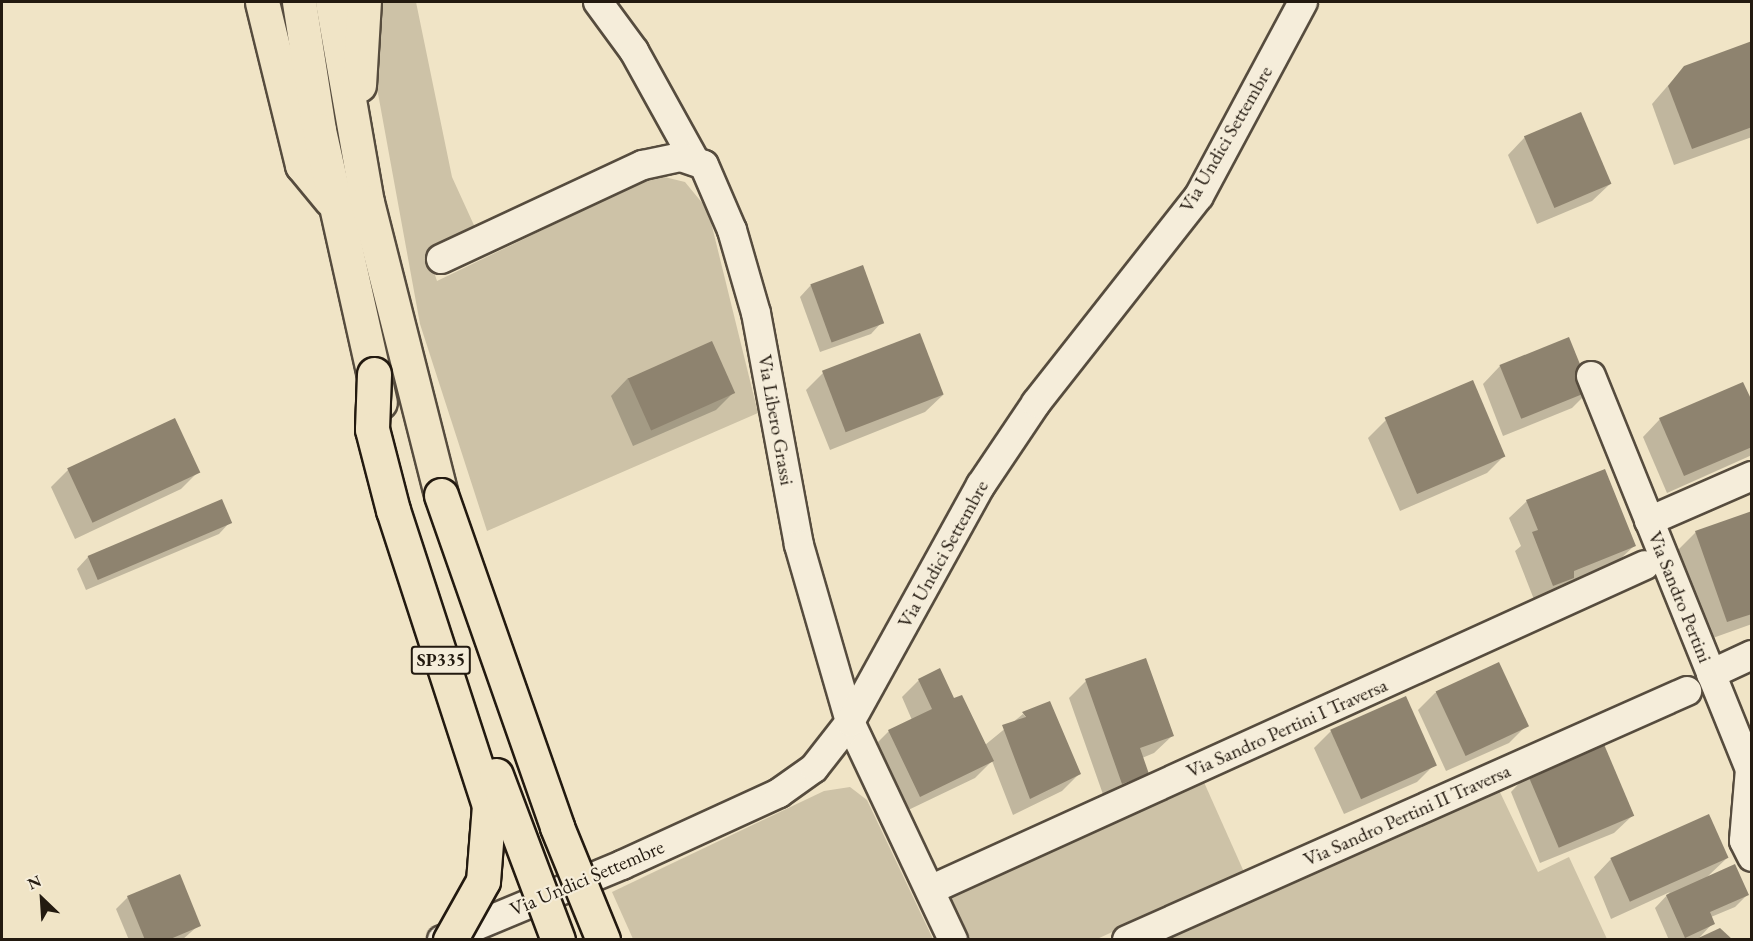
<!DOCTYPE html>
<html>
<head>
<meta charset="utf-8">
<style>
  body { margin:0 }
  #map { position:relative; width:1753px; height:941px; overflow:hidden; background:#f0e4c6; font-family:"EB Garamond",serif }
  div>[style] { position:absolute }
  .green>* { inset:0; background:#cdc2a7 }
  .shadow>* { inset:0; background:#0003 }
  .building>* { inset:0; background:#8e836f; transform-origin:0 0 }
  .roads { filter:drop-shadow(2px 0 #564c3e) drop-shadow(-2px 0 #564c3e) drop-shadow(0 2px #564c3e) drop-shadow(0 -2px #564c3e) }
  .minor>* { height:28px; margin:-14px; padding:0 14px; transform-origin:14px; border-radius:14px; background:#f5edda }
  .trunk>* { height:33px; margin:-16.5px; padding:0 16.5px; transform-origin:16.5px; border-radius:16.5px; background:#f0e4c6 }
  .bridges { filter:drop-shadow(2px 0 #231a10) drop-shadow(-2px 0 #231a10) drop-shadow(0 2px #231a10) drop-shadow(0 -2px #231a10) }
  .trunk-bridge>* { height:33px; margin:-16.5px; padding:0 16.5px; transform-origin:16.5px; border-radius:16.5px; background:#f0e4c6 }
  span { translate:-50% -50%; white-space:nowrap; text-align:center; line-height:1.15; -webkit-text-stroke:4.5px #f5edda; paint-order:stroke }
  .shield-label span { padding:2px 4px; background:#f5edda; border:2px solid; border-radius:4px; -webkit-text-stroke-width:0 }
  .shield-label { font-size:18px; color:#231a10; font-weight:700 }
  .street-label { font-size:20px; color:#231a10 }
  .frame { position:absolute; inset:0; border:3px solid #231a10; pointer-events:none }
  .north { position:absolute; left:12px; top:869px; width:60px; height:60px; -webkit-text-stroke:4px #f5edda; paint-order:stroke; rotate:335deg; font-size:16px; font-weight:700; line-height:24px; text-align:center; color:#231a10 }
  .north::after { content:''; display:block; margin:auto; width:21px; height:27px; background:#231a10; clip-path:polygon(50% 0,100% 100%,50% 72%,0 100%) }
</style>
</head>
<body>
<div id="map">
  <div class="green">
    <i style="clip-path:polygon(372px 2px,416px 2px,452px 177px,478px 234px,429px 257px,437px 281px,656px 175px,685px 182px,708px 210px,758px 413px,487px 531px,420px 324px,377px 88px)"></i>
    <i style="clip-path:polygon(1203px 780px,1244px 872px,1097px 939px,964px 939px,944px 896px)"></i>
    <i style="clip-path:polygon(850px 787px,867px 800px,933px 939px,633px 939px,612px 892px,824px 791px)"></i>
    <i style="clip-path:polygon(1498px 788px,1538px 872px,1569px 857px,1607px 939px,1161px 940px)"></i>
  </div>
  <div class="shadow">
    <i style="clip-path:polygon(1752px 42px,1752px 137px,1674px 165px,1652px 104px,1684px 67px)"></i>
    <i style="clip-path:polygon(1525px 137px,1610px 184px,1592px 201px,1537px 224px,1508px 155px)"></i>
    <i style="clip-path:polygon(811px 285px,882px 322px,871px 334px,820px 352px,800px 297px)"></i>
    <i style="clip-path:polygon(1500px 366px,1589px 391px,1572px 408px,1503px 436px,1483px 384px)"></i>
    <i style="clip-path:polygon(823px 373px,943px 395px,925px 412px,830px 450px,806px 390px)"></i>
    <i style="clip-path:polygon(628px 378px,733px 393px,716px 410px,633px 446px,611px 396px)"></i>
    <i style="clip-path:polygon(1752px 405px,1752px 455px,1667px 493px,1643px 437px,1660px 419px)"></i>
    <i style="clip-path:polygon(1386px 420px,1504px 456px,1487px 473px,1400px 511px,1368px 438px)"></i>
    <i style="clip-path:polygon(68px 470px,198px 472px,181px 489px,75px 539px,51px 487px)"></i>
    <i style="clip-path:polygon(1527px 501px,1634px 546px,1616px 563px,1567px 583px,1555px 595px,1535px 602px,1515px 551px,1521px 546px,1509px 518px)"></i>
    <i style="clip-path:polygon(1752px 513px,1752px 624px,1710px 639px,1678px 550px,1696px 532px)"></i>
    <i style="clip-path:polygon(230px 522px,219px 534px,86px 590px,77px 569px,88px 557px)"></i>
    <i style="clip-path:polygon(1498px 664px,1527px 725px,1509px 743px,1446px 771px,1418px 710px,1435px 693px)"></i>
    <i style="clip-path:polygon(919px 680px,954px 700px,985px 745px,1023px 714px,1079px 774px,1062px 791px,1013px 815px,992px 761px,975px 778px,902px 813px,872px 748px,889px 731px,912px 720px,902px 697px)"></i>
    <i style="clip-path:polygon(1086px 681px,1172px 736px,1154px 753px,1142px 758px,1148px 774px,1130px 791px,1105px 800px,1069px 698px)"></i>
    <i style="clip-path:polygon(1331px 731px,1435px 764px,1417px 782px,1344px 814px,1314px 748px)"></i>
    <i style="clip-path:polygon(1528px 774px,1632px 816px,1614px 833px,1540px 863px,1511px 792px)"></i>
    <i style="clip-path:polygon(1727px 858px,1706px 878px,1747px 895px,1735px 907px,1711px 917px,1713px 923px,1698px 939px,1730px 940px,1669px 940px,1655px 908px,1670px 892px,1611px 919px,1594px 877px,1611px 859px)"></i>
    <i style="clip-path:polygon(128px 897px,199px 925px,182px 940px,129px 940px,116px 909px)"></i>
  </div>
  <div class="building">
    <i style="clip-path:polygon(1752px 41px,1752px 127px,1692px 149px,1668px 86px,1684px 66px)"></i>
    <i style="left:1581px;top:112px;width:78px;height:62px;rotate:67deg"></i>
    <i style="left:863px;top:265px;width:62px;height:56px;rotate:70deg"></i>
    <i style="left:920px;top:333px;width:66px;height:105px;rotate:69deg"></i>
    <i style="left:1569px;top:337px;width:58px;height:75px;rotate:68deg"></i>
    <i style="left:712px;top:341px;width:57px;height:92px;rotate:66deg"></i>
    <i style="left:1473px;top:380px;width:83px;height:96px;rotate:67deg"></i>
    <i style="clip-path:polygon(1743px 382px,1752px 401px,1752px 447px,1684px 476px,1659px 418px)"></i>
    <i style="left:175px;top:418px;width:60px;height:119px;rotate:65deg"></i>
    <i style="clip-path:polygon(1605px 469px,1636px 546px,1574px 571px,1574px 578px,1553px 586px,1532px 532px,1538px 530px,1526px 500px)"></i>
    <i style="left:222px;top:499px;width:26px;height:146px;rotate:67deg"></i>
    <i style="clip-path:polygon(1752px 511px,1752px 614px,1727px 622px,1695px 531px)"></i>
    <i style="clip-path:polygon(1146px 658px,1174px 736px,1140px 748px,1149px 774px,1122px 784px,1085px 679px)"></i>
    <i style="left:1499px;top:662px;width:71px;height:70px;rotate:65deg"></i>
    <i style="clip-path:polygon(940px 668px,954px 698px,962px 695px,994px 761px,920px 797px,888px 730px,932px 709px,918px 679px)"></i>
    <i style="left:1406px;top:696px;width:76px;height:83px;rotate:66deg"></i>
    <i style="clip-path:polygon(1050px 701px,1081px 774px,1030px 799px,1002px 725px,1026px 717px,1022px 712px)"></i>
    <i style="left:1603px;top:742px;width:80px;height:82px;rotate:67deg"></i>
    <i style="left:1709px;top:814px;width:48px;height:108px;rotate:66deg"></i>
    <i style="clip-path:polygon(1735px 864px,1749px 895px,1710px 912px,1715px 924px,1685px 938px,1666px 895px)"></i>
    <i style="clip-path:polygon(180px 874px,201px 926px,168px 940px,145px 940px,127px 896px)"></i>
    <i style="clip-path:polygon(1720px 928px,1733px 940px,1694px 940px)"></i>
  </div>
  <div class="roads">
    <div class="minor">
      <i style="left:598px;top:2px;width:61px;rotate:53.7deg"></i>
      <i style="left:634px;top:51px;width:126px;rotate:61deg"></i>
      <i style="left:441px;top:259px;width:223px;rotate:-25deg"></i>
      <i style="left:643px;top:165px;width:39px;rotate:-12deg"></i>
      <i style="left:681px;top:157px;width:24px;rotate:19deg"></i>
      <i style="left:704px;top:165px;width:71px;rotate:66.7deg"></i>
      <i style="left:732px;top:230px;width:86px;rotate:73.9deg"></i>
      <i style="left:756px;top:313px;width:236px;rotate:79.5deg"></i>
      <i style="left:799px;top:545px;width:184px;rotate:73.9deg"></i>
      <i style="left:850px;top:722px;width:241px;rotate:64.7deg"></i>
      <i style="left:1591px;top:376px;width:424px;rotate:68deg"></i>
      <i style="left:1750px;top:769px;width:72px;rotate:94.8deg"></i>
      <i style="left:1744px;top:841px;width:18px;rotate:63deg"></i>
      <i style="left:1649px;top:521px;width:112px;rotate:-23.6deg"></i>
      <i style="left:1711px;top:674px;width:45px;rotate:-24.9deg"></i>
      <i style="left:930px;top:890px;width:785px;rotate:-24.44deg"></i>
      <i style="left:442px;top:940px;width:195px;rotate:-22.6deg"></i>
      <i style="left:622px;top:865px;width:173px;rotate:-24.6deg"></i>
      <i style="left:779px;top:793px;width:43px;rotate:-35.5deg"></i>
      <i style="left:814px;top:768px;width:58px;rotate:-52deg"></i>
      <i style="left:850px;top:722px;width:271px;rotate:-61.1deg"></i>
      <i style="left:981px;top:485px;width:99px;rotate:-56.1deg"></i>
      <i style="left:1036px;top:403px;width:263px;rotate:-51.8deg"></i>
      <i style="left:1199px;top:196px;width:220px;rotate:-61.8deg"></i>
      <i style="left:1127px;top:940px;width:613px;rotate:-23.97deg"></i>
    </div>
    <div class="trunk">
      <i style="left:262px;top:2px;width:168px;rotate:76.2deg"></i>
      <i style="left:302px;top:165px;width:45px;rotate:50.4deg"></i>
      <i style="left:299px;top:2px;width:130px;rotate:81.1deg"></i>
      <i style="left:319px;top:130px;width:279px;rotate:77.4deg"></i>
      <i style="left:332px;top:2px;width:203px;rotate:80.1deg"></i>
      <i style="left:367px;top:202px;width:302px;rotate:75.8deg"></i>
      <i style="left:359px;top:85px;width:83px;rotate:-86.6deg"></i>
    </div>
  </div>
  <div class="bridges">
    <div class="trunk-bridge">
      <i style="left:374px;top:374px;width:55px;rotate:92.1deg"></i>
      <i style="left:372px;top:429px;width:84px;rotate:75.5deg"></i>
      <i style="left:393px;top:510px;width:310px;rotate:72deg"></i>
      <i style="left:489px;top:805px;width:76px;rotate:94.5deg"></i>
      <i style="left:483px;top:881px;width:68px;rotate:119.2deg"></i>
      <i style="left:441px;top:495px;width:352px;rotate:70.7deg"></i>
      <i style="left:557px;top:827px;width:122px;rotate:67.8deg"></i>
      <i style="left:496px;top:775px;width:176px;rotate:69.4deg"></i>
    </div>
  </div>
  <div class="shield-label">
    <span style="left:441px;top:660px">SP335</span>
  </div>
  <div class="street-label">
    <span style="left:1226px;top:139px;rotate:-60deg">Via Undici Settembre</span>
    <span style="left:776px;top:420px;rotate:80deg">Via Libero Grassi</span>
    <span style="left:943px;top:554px;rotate:-61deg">Via Undici Settembre</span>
    <span style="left:1680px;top:597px;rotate:68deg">Via Sandro Pertini</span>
    <span style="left:1287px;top:728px;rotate:-24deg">Via Sandro Pertini I Traversa</span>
    <span style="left:1407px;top:815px;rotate:-24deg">Via Sandro Pertini II Traversa</span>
    <span style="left:587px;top:878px;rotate:-23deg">Via Undici Settembre</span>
  </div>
  <div class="frame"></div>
  <div class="north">N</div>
</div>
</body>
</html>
